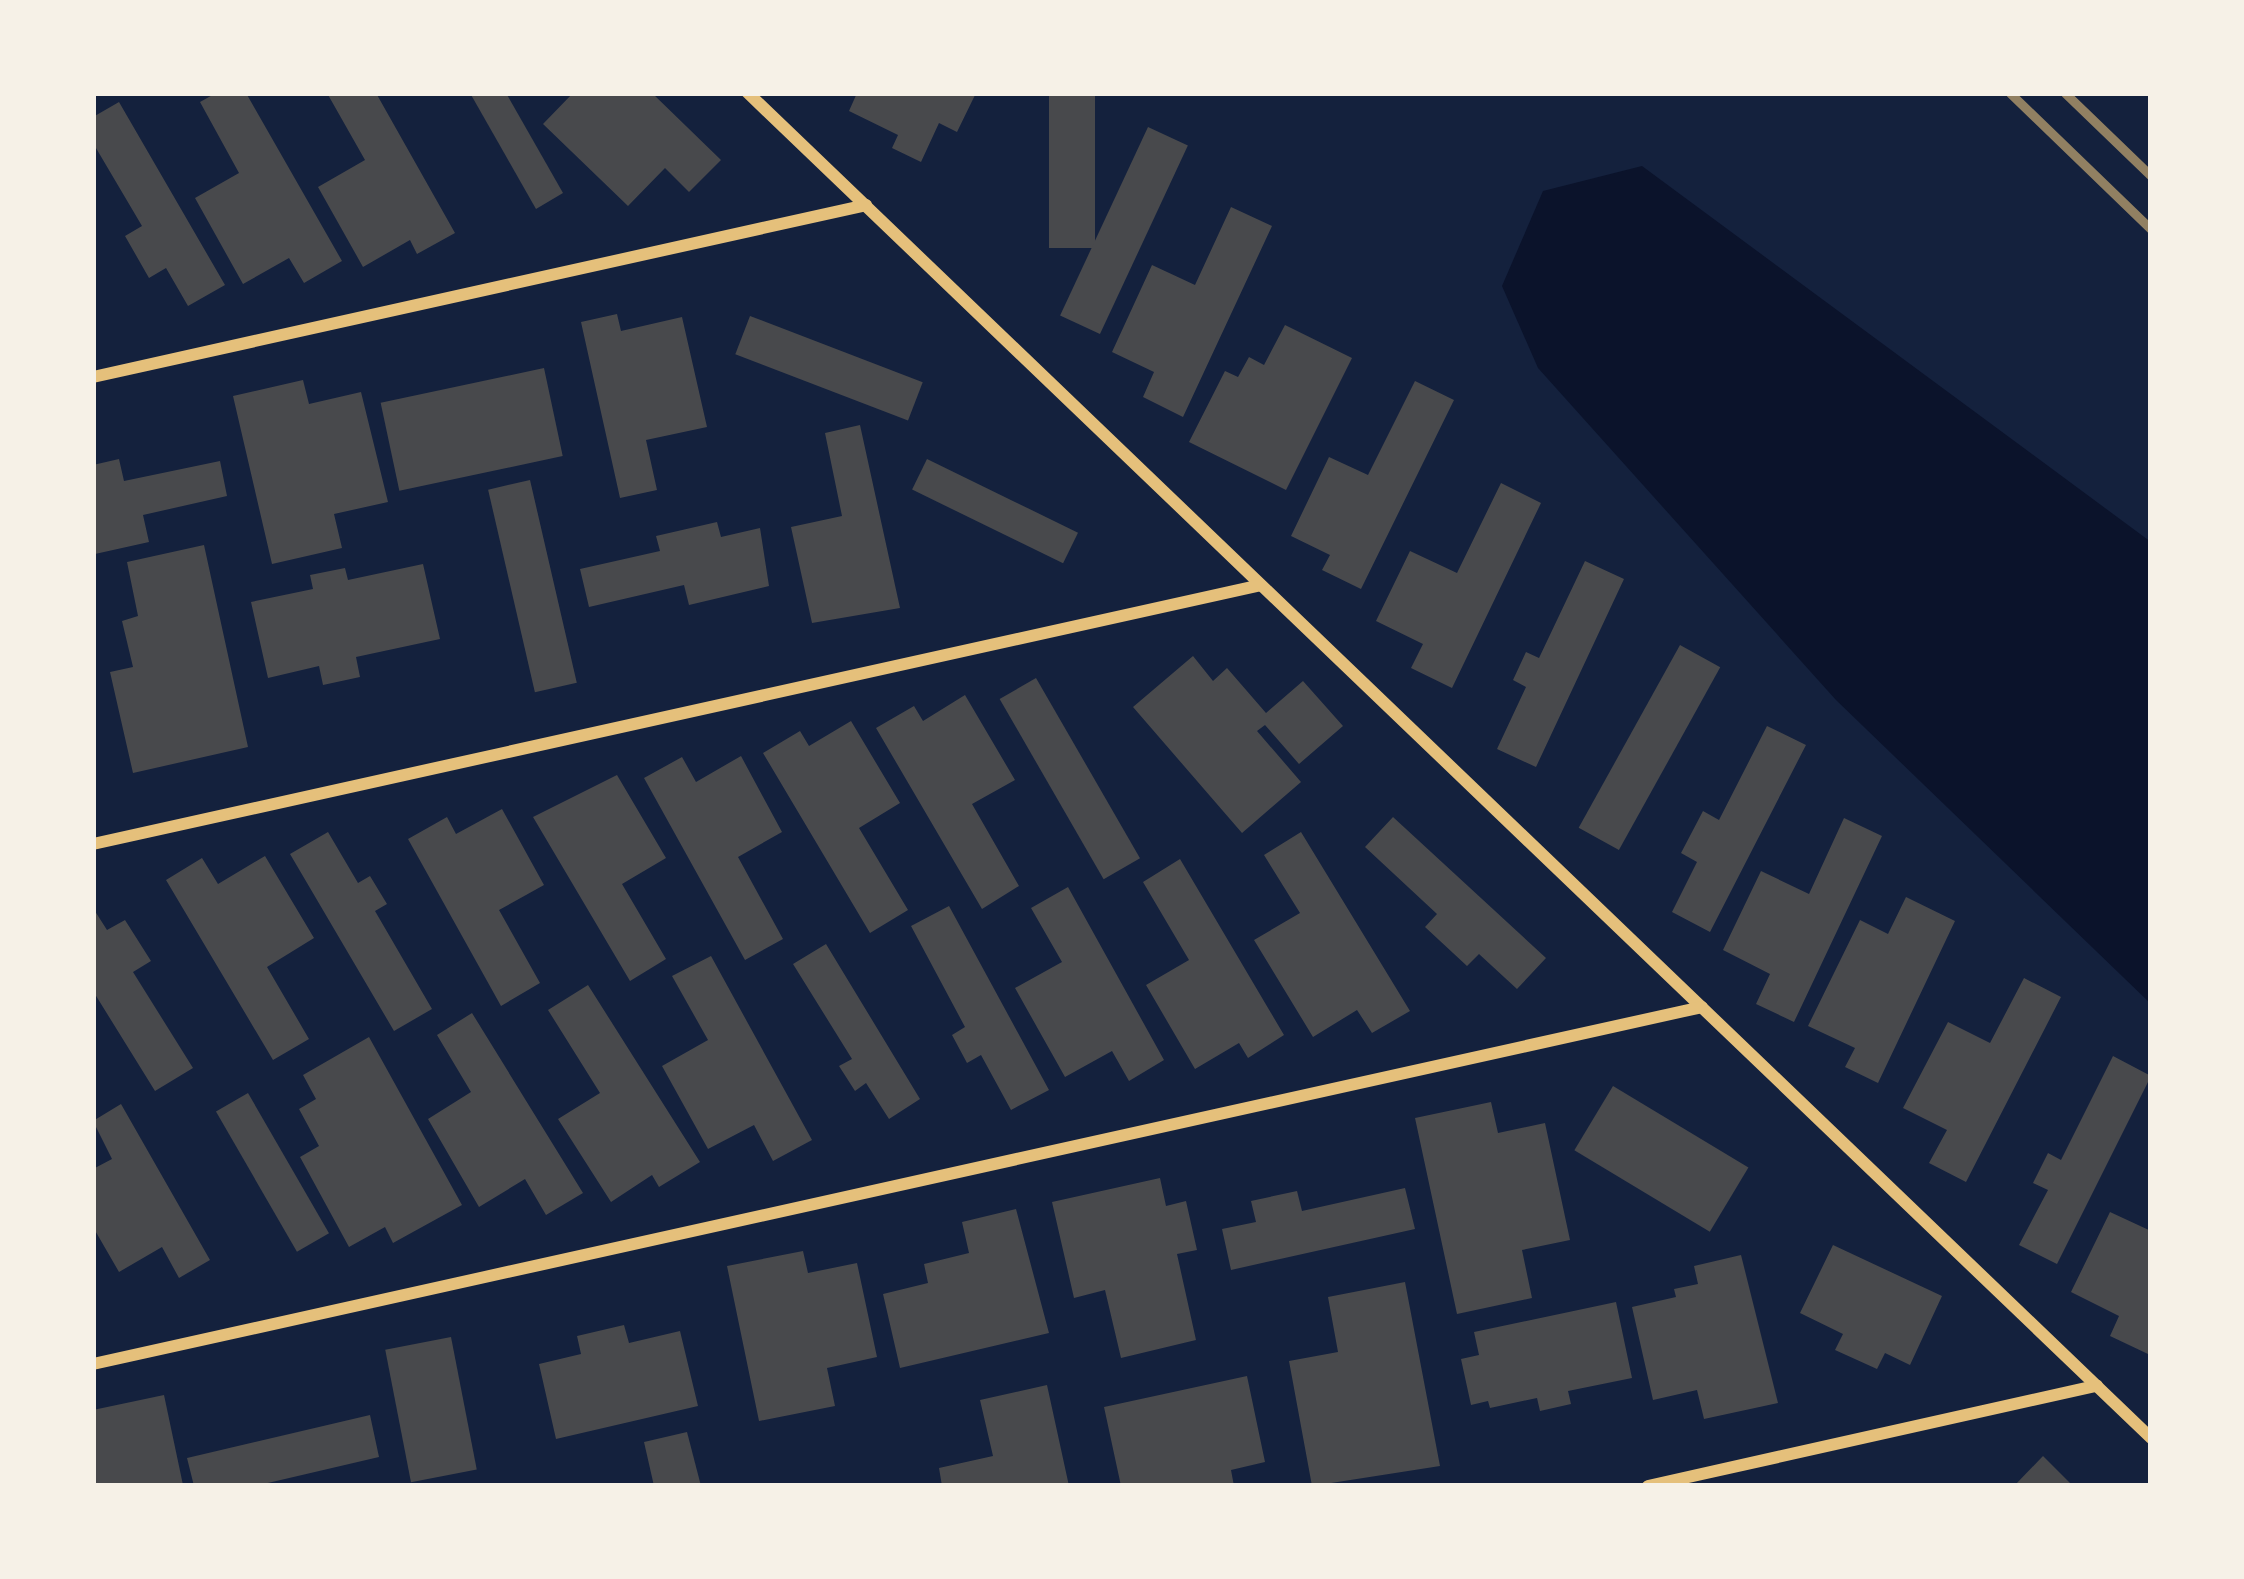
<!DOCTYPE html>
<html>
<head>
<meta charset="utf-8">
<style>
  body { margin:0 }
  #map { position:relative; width:2244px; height:1579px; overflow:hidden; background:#14213d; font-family:Jost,sans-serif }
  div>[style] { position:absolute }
  .water>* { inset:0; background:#0b132b }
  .building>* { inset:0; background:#48494c; transform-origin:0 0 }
  .minor>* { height:12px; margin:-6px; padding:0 6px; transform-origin:6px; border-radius:6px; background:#e5c07b }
  .rail>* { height:9px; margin:-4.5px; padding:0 4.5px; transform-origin:4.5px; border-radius:4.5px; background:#918062 }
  span { translate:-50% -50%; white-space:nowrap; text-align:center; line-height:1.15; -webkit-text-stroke:9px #f6f1e7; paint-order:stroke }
  .frame { position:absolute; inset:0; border:96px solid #f6f1e7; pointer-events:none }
</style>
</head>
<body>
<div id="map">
  <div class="water">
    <i style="clip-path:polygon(1642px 166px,2151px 542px,2151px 1004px,1836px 700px,1538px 368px,1502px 286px,1543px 191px)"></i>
  </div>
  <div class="building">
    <i style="clip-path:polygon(216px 93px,246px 93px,342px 261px,304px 283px,289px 258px,243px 284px,195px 198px,239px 173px,200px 102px)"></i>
    <i style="clip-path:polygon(327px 93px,376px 93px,455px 233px,417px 254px,410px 240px,363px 267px,318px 187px,365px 160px)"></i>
    <i style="clip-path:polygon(470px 93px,506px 93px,563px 193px,536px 209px)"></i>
    <i style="clip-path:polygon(573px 93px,652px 93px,721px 160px,689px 192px,665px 168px,628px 206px,543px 124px)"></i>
    <i style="clip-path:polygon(857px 93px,976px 93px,957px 132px,939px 123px,921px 162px,892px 148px,898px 135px,849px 111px)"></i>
    <i style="left:1049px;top:93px;width:46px;height:155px"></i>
    <i style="clip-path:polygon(119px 102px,225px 285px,188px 306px,166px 268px,149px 278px,125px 236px,142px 226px,93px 143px,93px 117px)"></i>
    <i style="left:1148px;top:127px;width:44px;height:208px;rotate:25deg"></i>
    <i style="clip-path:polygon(1231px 207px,1272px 226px,1183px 417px,1143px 397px,1154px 372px,1112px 352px,1152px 265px,1195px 285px)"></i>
    <i style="clip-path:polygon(617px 314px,621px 331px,682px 317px,707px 427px,646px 440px,657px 490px,620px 498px,581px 322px)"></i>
    <i style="left:750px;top:316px;width:185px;height:41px;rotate:21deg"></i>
    <i style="clip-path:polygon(1285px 325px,1352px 358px,1286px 490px,1189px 442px,1225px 371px,1238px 377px,1249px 357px,1264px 365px)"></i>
    <i style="left:544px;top:368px;width:90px;height:167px;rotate:78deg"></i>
    <i style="clip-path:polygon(303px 380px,309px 404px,361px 392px,388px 502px,334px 514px,342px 548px,272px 564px,233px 396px)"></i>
    <i style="clip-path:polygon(1415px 381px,1454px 400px,1361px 589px,1322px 570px,1330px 555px,1291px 536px,1329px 457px,1368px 475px)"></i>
    <i style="clip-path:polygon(860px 425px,900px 608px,812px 623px,791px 527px,842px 516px,825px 433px)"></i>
    <i style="clip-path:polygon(119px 459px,124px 481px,220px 461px,227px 496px,143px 515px,149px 542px,95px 554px,93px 465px)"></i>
    <i style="left:927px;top:459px;width:168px;height:34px;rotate:26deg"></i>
    <i style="left:530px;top:480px;width:208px;height:43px;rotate:77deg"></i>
    <i style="clip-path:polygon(1501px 483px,1541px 503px,1452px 688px,1411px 668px,1423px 644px,1376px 621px,1410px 551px,1457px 573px)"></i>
    <i style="clip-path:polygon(717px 522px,721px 537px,760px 528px,769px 586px,689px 605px,684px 585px,589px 607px,580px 569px,660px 551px,656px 536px)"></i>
    <i style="clip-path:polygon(204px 545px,248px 747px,133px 773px,110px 672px,133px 667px,122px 621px,138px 616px,127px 562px)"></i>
    <i style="clip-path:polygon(1585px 561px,1624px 579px,1536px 767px,1497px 749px,1526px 687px,1513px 680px,1526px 652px,1539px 658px)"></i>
    <i style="clip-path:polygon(423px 564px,440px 639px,356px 657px,360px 677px,323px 685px,319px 666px,268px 678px,251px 602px,313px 589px,310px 575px,345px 568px,348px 580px)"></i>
    <i style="left:1680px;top:645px;width:46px;height:209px;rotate:29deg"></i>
    <i style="clip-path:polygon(1193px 656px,1213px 681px,1227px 668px,1266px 713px,1303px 681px,1343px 726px,1299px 764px,1265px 725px,1257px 731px,1301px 782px,1242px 833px,1133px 707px)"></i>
    <i style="left:1036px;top:678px;width:208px;height:42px;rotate:60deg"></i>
    <i style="clip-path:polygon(965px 695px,1015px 780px,972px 804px,1019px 886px,982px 909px,876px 728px,914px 706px,923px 721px)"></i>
    <i style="clip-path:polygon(851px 721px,900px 803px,859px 828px,908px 910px,870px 933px,763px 753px,800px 731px,809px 746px)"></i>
    <i style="clip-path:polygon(1767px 726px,1806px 745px,1710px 932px,1672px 912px,1697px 862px,1681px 853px,1703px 811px,1719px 820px)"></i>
    <i style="clip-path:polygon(741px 756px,782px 832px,738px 857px,783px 939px,745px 960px,644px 778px,682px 757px,696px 782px)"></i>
    <i style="clip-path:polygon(617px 775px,666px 858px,622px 884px,666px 959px,630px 981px,533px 817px)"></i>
    <i style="clip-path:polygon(502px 809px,544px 885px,499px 910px,540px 983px,501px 1006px,408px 839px,447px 817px,456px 834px)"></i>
    <i style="clip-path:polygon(1393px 817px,1546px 958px,1517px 989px,1479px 954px,1467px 966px,1425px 927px,1437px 914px,1365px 847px)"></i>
    <i style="clip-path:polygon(1844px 818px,1882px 836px,1794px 1022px,1756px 1004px,1770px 974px,1723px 950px,1761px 871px,1809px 894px)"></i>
    <i style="clip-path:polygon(328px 832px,358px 883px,370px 876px,387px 904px,375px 911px,432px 1009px,394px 1031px,290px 854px)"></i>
    <i style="clip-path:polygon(1301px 832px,1410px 1011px,1372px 1033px,1357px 1010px,1313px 1037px,1254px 940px,1300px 913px,1264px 855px)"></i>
    <i style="clip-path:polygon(265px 856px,314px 938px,267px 967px,309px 1039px,273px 1060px,166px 880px,202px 858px,218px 884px)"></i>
    <i style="clip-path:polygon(1180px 859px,1284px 1035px,1248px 1058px,1239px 1043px,1195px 1069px,1146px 985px,1189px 960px,1143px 882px)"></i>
    <i style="clip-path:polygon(1068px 887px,1164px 1060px,1129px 1081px,1112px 1051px,1065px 1077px,1015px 988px,1062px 962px,1031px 908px)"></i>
    <i style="clip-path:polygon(1906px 897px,1955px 921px,1878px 1083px,1845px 1067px,1855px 1048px,1808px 1026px,1860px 920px,1888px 934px)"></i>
    <i style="clip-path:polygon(949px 906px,1049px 1090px,1011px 1110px,981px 1055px,967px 1063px,952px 1035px,965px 1027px,911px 926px)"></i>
    <i style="clip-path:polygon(93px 908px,107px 930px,125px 920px,151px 961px,133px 972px,193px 1068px,155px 1091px,93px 991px)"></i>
    <i style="clip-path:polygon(826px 944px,920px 1099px,889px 1119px,866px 1083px,855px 1091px,839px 1066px,852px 1059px,793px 964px)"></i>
    <i style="clip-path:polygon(711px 956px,812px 1140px,773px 1161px,754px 1125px,708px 1149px,662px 1066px,708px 1040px,672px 976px)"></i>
    <i style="clip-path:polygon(2024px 978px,2061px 997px,1966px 1182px,1929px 1163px,1947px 1130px,1903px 1108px,1948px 1022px,1990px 1043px)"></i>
    <i style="clip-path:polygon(588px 985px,700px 1162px,659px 1187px,652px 1175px,611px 1202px,558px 1119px,600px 1093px,548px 1010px)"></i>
    <i style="clip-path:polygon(472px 1013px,583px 1193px,546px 1215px,525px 1179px,479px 1207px,428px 1119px,471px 1092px,437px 1035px)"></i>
    <i style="clip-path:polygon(369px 1037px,462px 1205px,393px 1243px,385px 1227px,349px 1247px,300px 1157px,319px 1146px,299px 1109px,316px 1099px,303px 1075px)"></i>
    <i style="clip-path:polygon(2113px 1056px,2151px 1076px,2057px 1264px,2019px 1245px,2048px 1190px,2033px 1183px,2048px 1153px,2061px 1160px)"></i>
    <i style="left:1613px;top:1086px;width:158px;height:75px;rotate:31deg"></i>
    <i style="left:248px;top:1093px;width:162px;height:37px;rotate:60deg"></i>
    <i style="clip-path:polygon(1491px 1102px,1498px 1133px,1545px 1123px,1570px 1240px,1522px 1250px,1532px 1298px,1457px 1314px,1415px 1118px)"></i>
    <i style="clip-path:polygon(121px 1104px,210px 1260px,179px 1278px,162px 1247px,119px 1272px,93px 1227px,93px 1169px,112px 1159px,93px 1121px)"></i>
    <i style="clip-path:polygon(1160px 1178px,1166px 1206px,1186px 1201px,1197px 1250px,1177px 1254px,1196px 1340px,1121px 1358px,1105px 1290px,1074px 1298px,1052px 1202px)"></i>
    <i style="clip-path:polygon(1405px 1188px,1415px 1229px,1231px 1270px,1222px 1229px,1256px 1222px,1251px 1201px,1297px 1191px,1302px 1211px)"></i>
    <i style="clip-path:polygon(1016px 1209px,1049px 1333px,900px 1368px,883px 1294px,928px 1283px,924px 1264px,969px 1253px,962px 1222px)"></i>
    <i style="clip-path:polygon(2110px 1212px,2151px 1231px,2148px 1354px,2110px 1336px,2119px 1316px,2071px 1292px)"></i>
    <i style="clip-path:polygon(1833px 1245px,1942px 1296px,1910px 1365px,1885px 1353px,1877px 1369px,1835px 1350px,1843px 1334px,1800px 1313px)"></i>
    <i style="clip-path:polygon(803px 1251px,808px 1273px,857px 1263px,877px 1357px,827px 1368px,835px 1406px,759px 1421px,727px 1266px)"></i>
    <i style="clip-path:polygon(1741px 1255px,1778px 1403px,1704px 1419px,1697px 1390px,1653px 1400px,1632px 1307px,1676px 1297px,1674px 1289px,1698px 1284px,1694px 1266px)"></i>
    <i style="clip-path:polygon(1405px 1282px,1440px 1466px,1312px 1486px,1289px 1361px,1338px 1352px,1328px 1297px)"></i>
    <i style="clip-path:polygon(1616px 1302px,1632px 1378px,1568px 1391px,1571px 1404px,1540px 1411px,1537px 1398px,1490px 1408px,1488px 1401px,1471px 1405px,1461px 1359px,1479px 1355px,1474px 1332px)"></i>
    <i style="clip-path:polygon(624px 1325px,629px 1343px,680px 1331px,698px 1406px,556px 1439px,539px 1364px,581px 1354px,577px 1336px)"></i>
    <i style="left:451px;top:1337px;width:135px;height:67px;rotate:79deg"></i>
    <i style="clip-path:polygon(1247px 1376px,1265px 1462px,1231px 1470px,1234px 1486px,1121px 1486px,1104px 1407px)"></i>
    <i style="clip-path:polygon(1047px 1385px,1069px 1486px,942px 1486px,939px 1468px,993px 1456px,980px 1400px)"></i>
    <i style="clip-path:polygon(164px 1395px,183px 1485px,93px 1486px,93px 1410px)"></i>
    <i style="clip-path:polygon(370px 1415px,379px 1457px,255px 1486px,194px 1486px,187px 1458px)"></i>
    <i style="clip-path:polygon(687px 1432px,701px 1486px,654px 1486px,644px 1442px)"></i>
    <i style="clip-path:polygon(2043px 1456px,2073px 1486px,2014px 1486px)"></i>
  </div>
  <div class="minor">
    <i style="left:748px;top:93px;width:1944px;rotate:43.79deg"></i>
    <i style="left:93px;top:377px;width:792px;rotate:-12.54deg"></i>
    <i style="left:93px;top:844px;width:1196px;rotate:-12.5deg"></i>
    <i style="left:93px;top:1364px;width:1648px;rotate:-12.51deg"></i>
    <i style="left:1648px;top:1486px;width:460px;rotate:-12.6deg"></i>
  </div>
  <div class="rail">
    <i style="left:2010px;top:93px;width:196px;rotate:44deg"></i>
    <i style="left:2065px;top:93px;width:120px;rotate:44deg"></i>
  </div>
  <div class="frame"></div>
</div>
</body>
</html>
